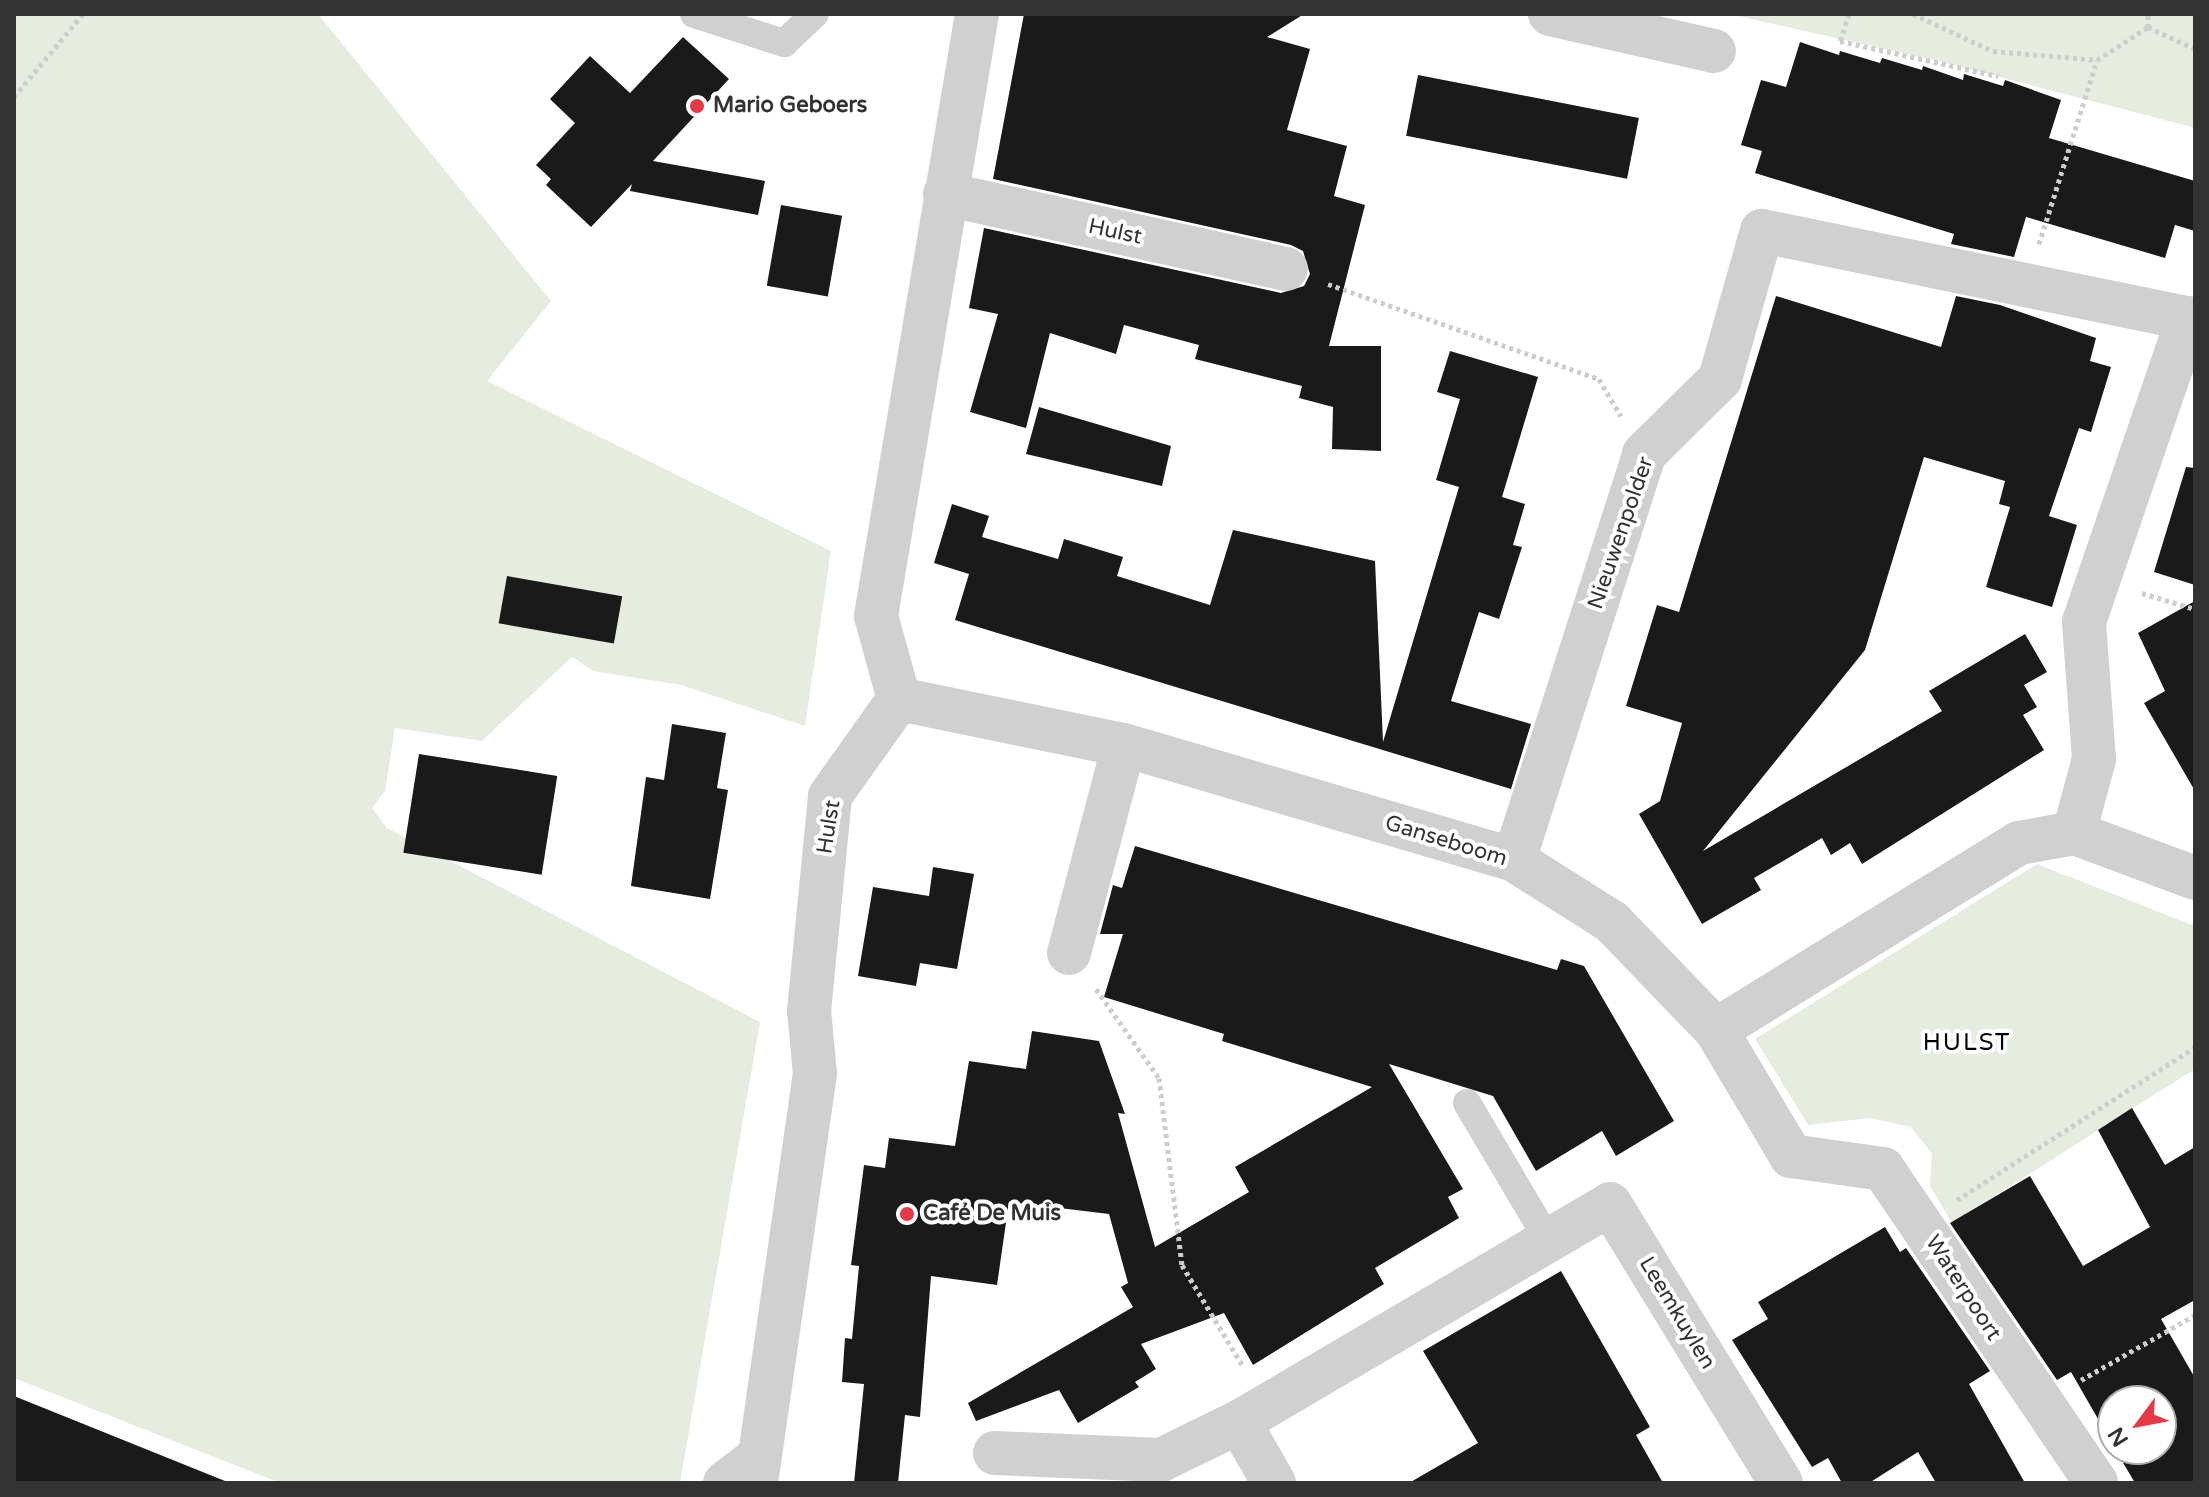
<!DOCTYPE html>
<html>
<head>
<meta charset="utf-8">
<style>
  body { margin:0 }
  #map { position:relative; width:2209px; height:1497px; overflow:hidden; background:#fff; font-family:"Varela Round",sans-serif }
  div>[style] { position:absolute }
  .green>* { inset:0; background:#e6ecdf }
  .building>* { inset:0; background:#1a1a1a; transform-origin:0 0 }
  .path>* { height:5px; margin-top:-2.5px; transform-origin:0; background:repeating-linear-gradient(90deg,#cdcdcd 0 4px,transparent 0 8px) }
  .service>* { height:28px; margin:-14px; padding:0 14px; transform-origin:14px; border-radius:14px; background:#d0d0d0 }
  .minor>* { height:44px; margin:-22px; padding:0 22px; transform-origin:22px; border-radius:22px; background:#d0d0d0 }
  .tertiary>* { height:44px; margin:-22px; padding:0 22px; transform-origin:22px; border-radius:22px; background:#d0d0d0 }
  .dots>* { width:22px; height:22px; translate:-50% -50%; box-sizing:border-box; border:4px solid #fff; border-radius:50% }
  span { translate:-50% -50%; white-space:nowrap; text-align:center; line-height:1.15; -webkit-text-stroke:8px #fff; paint-order:stroke }
  .poi-label { font-size:22px; color:#333; font-weight:700 }
  .left { translate:0 -50%; text-align:left }
  .street-label { font-size:22px; color:#333 }
  .neighbourhood-label { font-size:24px; color:#000; letter-spacing:2px }
  .frame { position:absolute; inset:0; border:16px solid #333; pointer-events:none }
  .north { position:absolute; left:2097px; top:1385px; width:80px; height:80px; box-sizing:border-box; background:#fff; border:2px solid #adadad; border-radius:50%; rotate:238deg; font-size:22px; font-weight:700; line-height:32px; text-align:center; color:#333 }
  .north::after { content:''; display:block; margin:auto; width:28px; height:36px; background:#e63946; clip-path:polygon(50% 0,100% 100%,50% 72%,0 100%) }
</style>
</head>
<body>
<div id="map">
  <div class="green">
    <i style="clip-path:polygon(14px 14px,318px 14px,551px 301px,487px 381px,831px 551px,805px 726px,681px 685px,593px 671px,572px 657px,482px 741px,395px 728px,385px 791px,372px 808px,387px 828px,760px 1022px,680px 1483px,280px 1483px,14px 1378px)"></i>
    <i style="clip-path:polygon(1729px 14px,2195px 14px,2195px 128px,1938px 61px)"></i>
    <i style="clip-path:polygon(2037px 864px,2195px 926px,2195px 1069px,1952px 1223px,1930px 1186px,1932px 1154px,1911px 1127px,1870px 1118px,1808px 1125px,1755px 1039px)"></i>
  </div>
  <div class="building">
    <i style="clip-path:polygon(1024px 14px,1304px 14px,1267px 37px,1310px 49px,1287px 130px,1347px 146px,1334px 196px,1365px 205px,1329px 346px,1381px 346px,1381px 451px,1332px 449px,1333px 407px,1299px 398px,1302px 386px,1195px 359px,1199px 345px,1124px 325px,1116px 354px,1050px 333px,1026px 428px,970px 412px,998px 314px,969px 308px,984px 228px,1281px 293px,1304px 286px,1310px 274px,1303px 251px,1291px 245px,993px 179px)"></i>
    <i style="clip-path:polygon(683px 37px,729px 79px,653px 161px,765px 181px,758px 215px,630px 191px,632px 184px,591px 227px,546px 185px,551px 179px,536px 165px,575px 123px,550px 99px,590px 56px,630px 93px)"></i>
    <i style="clip-path:polygon(1800px 42px,1839px 55px,1840px 51px,1880px 63px,1882px 58px,1922px 70px,1923px 66px,1963px 80px,1964px 74px,2003px 86px,2005px 80px,2061px 100px,2049px 138px,2195px 181px,2195px 231px,2175px 225px,2165px 258px,2026px 217px,2014px 257px,1951px 244px,1954px 234px,1755px 173px,1762px 151px,1741px 145px,1761px 80px,1786px 87px)"></i>
    <i style="left:1418px;top:75px;width:225px;height:62px;rotate:11deg"></i>
    <i style="left:781px;top:205px;width:62px;height:82px;rotate:10deg"></i>
    <i style="clip-path:polygon(1776px 296px,1941px 347px,1956px 296px,2000px 305px,2096px 338px,2090px 361px,2111px 367px,2091px 432px,2079px 428px,2049px 516px,2077px 525px,2052px 607px,1986px 587px,2010px 507px,1999px 504px,2005px 481px,1924px 457px,1865px 650px,1703px 851px,1942px 711px,1929px 691px,2025px 634px,2047px 672px,2024px 685px,2037px 707px,2023px 715px,2044px 750px,1862px 864px,1850px 843px,1831px 855px,1822px 838px,1754px 878px,1761px 890px,1702px 924px,1639px 814px,1660px 801px,1682px 723px,1626px 706px,1657px 605px,1679px 612px)"></i>
    <i style="clip-path:polygon(1450px 351px,1538px 377px,1502px 497px,1525px 504px,1513px 545px,1522px 547px,1499px 619px,1479px 612px,1451px 701px,1531px 724px,1511px 789px,955px 620px,969px 574px,934px 563px,952px 504px,989px 516px,982px 537px,1058px 559px,1064px 539px,1123px 557px,1117px 576px,1210px 605px,1233px 530px,1375px 561px,1383px 742px,1459px 487px,1436px 480px,1460px 399px,1437px 392px)"></i>
    <i style="clip-path:polygon(1039px 407px,1171px 446px,1162px 486px,1026px 454px)"></i>
    <i style="clip-path:polygon(2186px 467px,2195px 468px,2195px 585px,2154px 572px)"></i>
    <i style="left:507px;top:576px;width:117px;height:48px;rotate:10deg"></i>
    <i style="clip-path:polygon(2195px 601px,2195px 791px,2144px 703px,2165px 691px,2138px 633px)"></i>
    <i style="clip-path:polygon(672px 724px,726px 733px,717px 788px,728px 790px,710px 899px,631px 886px,646px 777px,664px 780px)"></i>
    <i style="left:419px;top:754px;width:140px;height:100px;rotate:9deg"></i>
    <i style="clip-path:polygon(1135px 846px,1557px 970px,1561px 959px,1584px 966px,1674px 1121px,1616px 1156px,1602px 1131px,1536px 1171px,1493px 1096px,1389px 1064px,1463px 1189px,1448px 1197px,1459px 1218px,1375px 1268px,1384px 1284px,1253px 1365px,1224px 1313px,1141px 1344px,1156px 1369px,1135px 1382px,1139px 1387px,1078px 1423px,1059px 1390px,976px 1421px,968px 1403px,1133px 1307px,1121px 1287px,1128px 1283px,1109px 1214px,1009px 1202px,997px 1285px,931px 1276px,920px 1417px,905px 1415px,898px 1483px,854px 1483px,864px 1384px,842px 1382px,845px 1338px,852px 1339px,859px 1266px,851px 1265px,864px 1165px,885px 1168px,889px 1138px,955px 1146px,969px 1061px,1026px 1069px,1032px 1031px,1099px 1041px,1125px 1114px,1118px 1113px,1155px 1247px,1249px 1192px,1235px 1167px,1372px 1087px,1222px 1041px,1224px 1034px,1104px 997px,1123px 934px,1100px 934px,1113px 885px,1122px 888px)"></i>
    <i style="clip-path:polygon(933px 867px,974px 874px,957px 969px,920px 963px,916px 986px,858px 976px,873px 887px,929px 896px)"></i>
    <i style="clip-path:polygon(2132px 1108px,2165px 1165px,2195px 1147px,2195px 1300px,2161px 1319px,2195px 1378px,2195px 1483px,2135px 1483px,2115px 1449px,2161px 1449px,2161px 1401px,2113px 1401px,2113px 1445px,2071px 1372px,2057px 1380px,1950px 1223px,2030px 1176px,2083px 1266px,2150px 1227px,2098px 1130px)"></i>
    <i style="clip-path:polygon(1885px 1227px,1900px 1252px,1906px 1248px,1990px 1371px,1969px 1384px,2025px 1483px,1936px 1483px,1918px 1452px,1869px 1483px,1842px 1483px,1828px 1458px,1812px 1467px,1732px 1340px,1768px 1319px,1758px 1302px)"></i>
    <i style="clip-path:polygon(1561px 1271px,1650px 1427px,1636px 1435px,1663px 1483px,1409px 1483px,1478px 1443px,1423px 1351px)"></i>
    <i style="clip-path:polygon(14px 1396px,225px 1481px,225px 1483px,14px 1483px)"></i>
  </div>
  <div class="path">
    <i style="left:1849px;top:14px;width:28px;rotate:108deg"></i>
    <i style="left:1840px;top:41px;width:162px;rotate:12.5deg"></i>
    <i style="left:1913px;top:14px;width:88px;rotate:24.8deg"></i>
    <i style="left:1993px;top:51px;width:104px;rotate:4.9deg"></i>
    <i style="left:2097px;top:60px;width:61px;rotate:-32.9deg"></i>
    <i style="left:2148px;top:27px;width:13px;rotate:-90deg"></i>
    <i style="left:2148px;top:27px;width:52px;rotate:25.1deg"></i>
    <i style="left:14px;top:97px;width:108px;rotate:-50.3deg"></i>
    <i style="left:2039px;top:244px;width:193px;rotate:-72.5deg"></i>
    <i style="left:1328px;top:284px;width:287px;rotate:19.3deg"></i>
    <i style="left:1599px;top:379px;width:43px;rotate:59.3deg"></i>
    <i style="left:2142px;top:593px;width:55px;rotate:16.8deg"></i>
    <i style="left:1096px;top:989px;width:109px;rotate:54.7deg"></i>
    <i style="left:1159px;top:1078px;width:188px;rotate:83deg"></i>
    <i style="left:1182px;top:1265px;width:120px;rotate:59deg"></i>
    <i style="left:1957px;top:1200px;width:283px;rotate:-32.7deg"></i>
    <i style="left:2081px;top:1380px;width:131px;rotate:-29.7deg"></i>
  </div>
  <div class="service">
    <i style="left:694px;top:14px;width:95px;rotate:17.9deg"></i>
    <i style="left:784px;top:43px;width:42px;rotate:-43.1deg"></i>
    <i style="left:1467px;top:1103px;width:159px;rotate:59.4deg"></i>
  </div>
  <div class="minor">
    <i style="left:1550px;top:14px;width:168px;rotate:12.7deg"></i>
    <i style="left:945px;top:194px;width:349px;rotate:12.4deg"></i>
    <i style="left:899px;top:699px;width:230px;rotate:11.6deg"></i>
    <i style="left:1124px;top:745px;width:407px;rotate:16.4deg"></i>
    <i style="left:1514px;top:860px;width:116px;rotate:32.3deg"></i>
    <i style="left:1612px;top:922px;width:150px;rotate:46.1deg"></i>
    <i style="left:1716px;top:1030px;width:147px;rotate:59.2deg"></i>
    <i style="left:1791px;top:1156px;width:93px;rotate:8deg"></i>
    <i style="left:1883px;top:1169px;width:379px;rotate:55.8deg"></i>
    <i style="left:2074px;top:833px;width:77px;rotate:-74.9deg"></i>
    <i style="left:2094px;top:759px;width:137px;rotate:-94.2deg"></i>
    <i style="left:2084px;top:622px;width:321px;rotate:-71.1deg"></i>
    <i style="left:1514px;top:860px;width:426px;rotate:-72.2deg"></i>
    <i style="left:1644px;top:454px;width:107px;rotate:-44.6deg"></i>
    <i style="left:1720px;top:379px;width:154px;rotate:-74.2deg"></i>
    <i style="left:1762px;top:231px;width:442px;rotate:11.6deg"></i>
    <i style="left:1069px;top:953px;width:215px;rotate:-75.2deg"></i>
    <i style="left:1716px;top:1030px;width:356px;rotate:-31.7deg"></i>
    <i style="left:2019px;top:843px;width:56px;rotate:-10.3deg"></i>
    <i style="left:2074px;top:833px;width:129px;rotate:20.4deg"></i>
    <i style="left:995px;top:1453px;width:166px;rotate:2.4deg"></i>
    <i style="left:1161px;top:1460px;width:87px;rotate:-26deg"></i>
    <i style="left:725px;top:1483px;width:43px;rotate:-37.4deg"></i>
    <i style="left:1274px;top:1483px;width:70px;rotate:-119.8deg"></i>
    <i style="left:1239px;top:1422px;width:430px;rotate:-30.4deg"></i>
    <i style="left:1610px;top:1204px;width:327px;rotate:58.5deg"></i>
  </div>
  <div class="tertiary">
    <i style="left:756px;top:1483px;width:413px;rotate:-81.8deg"></i>
    <i style="left:815px;top:1074px;width:63px;rotate:-95.4deg"></i>
    <i style="left:809px;top:1011px;width:216px;rotate:-84.4deg"></i>
    <i style="left:830px;top:796px;width:119px;rotate:-54.6deg"></i>
    <i style="left:899px;top:699px;width:86px;rotate:-105.5deg"></i>
    <i style="left:876px;top:616px;width:610px;rotate:-80.48deg"></i>
  </div>
  <div class="dots">
    <i style="left:697px;top:106px;background:#e63946"></i>
    <i style="left:907px;top:1214px;background:#e63946"></i>
  </div>
  <div class="poi-label">
    <span class="left" style="left:713px;top:106px">Mario Geboers</span>
    <span class="left" style="left:923px;top:1214px">Café De Muis</span>
  </div>
  <div class="street-label">
    <span style="left:1115px;top:232px;rotate:12deg">Hulst</span>
    <span style="left:1621px;top:533px;rotate:-71deg">Nieuwenpolder</span>
    <span style="left:829px;top:827px;rotate:-81deg">Hulst</span>
    <span style="left:1446px;top:841px;rotate:17deg">Ganseboom</span>
    <span style="left:1963px;top:1288px;rotate:57deg">Waterpoort</span>
    <span style="left:1677px;top:1313px;rotate:59deg">Leemkuylen</span>
  </div>
  <div class="neighbourhood-label">
    <span style="left:1967px;top:1043px">HULST</span>
  </div>
  <div class="frame"></div>
  <div class="north">N</div>
</div>
</body>
</html>
